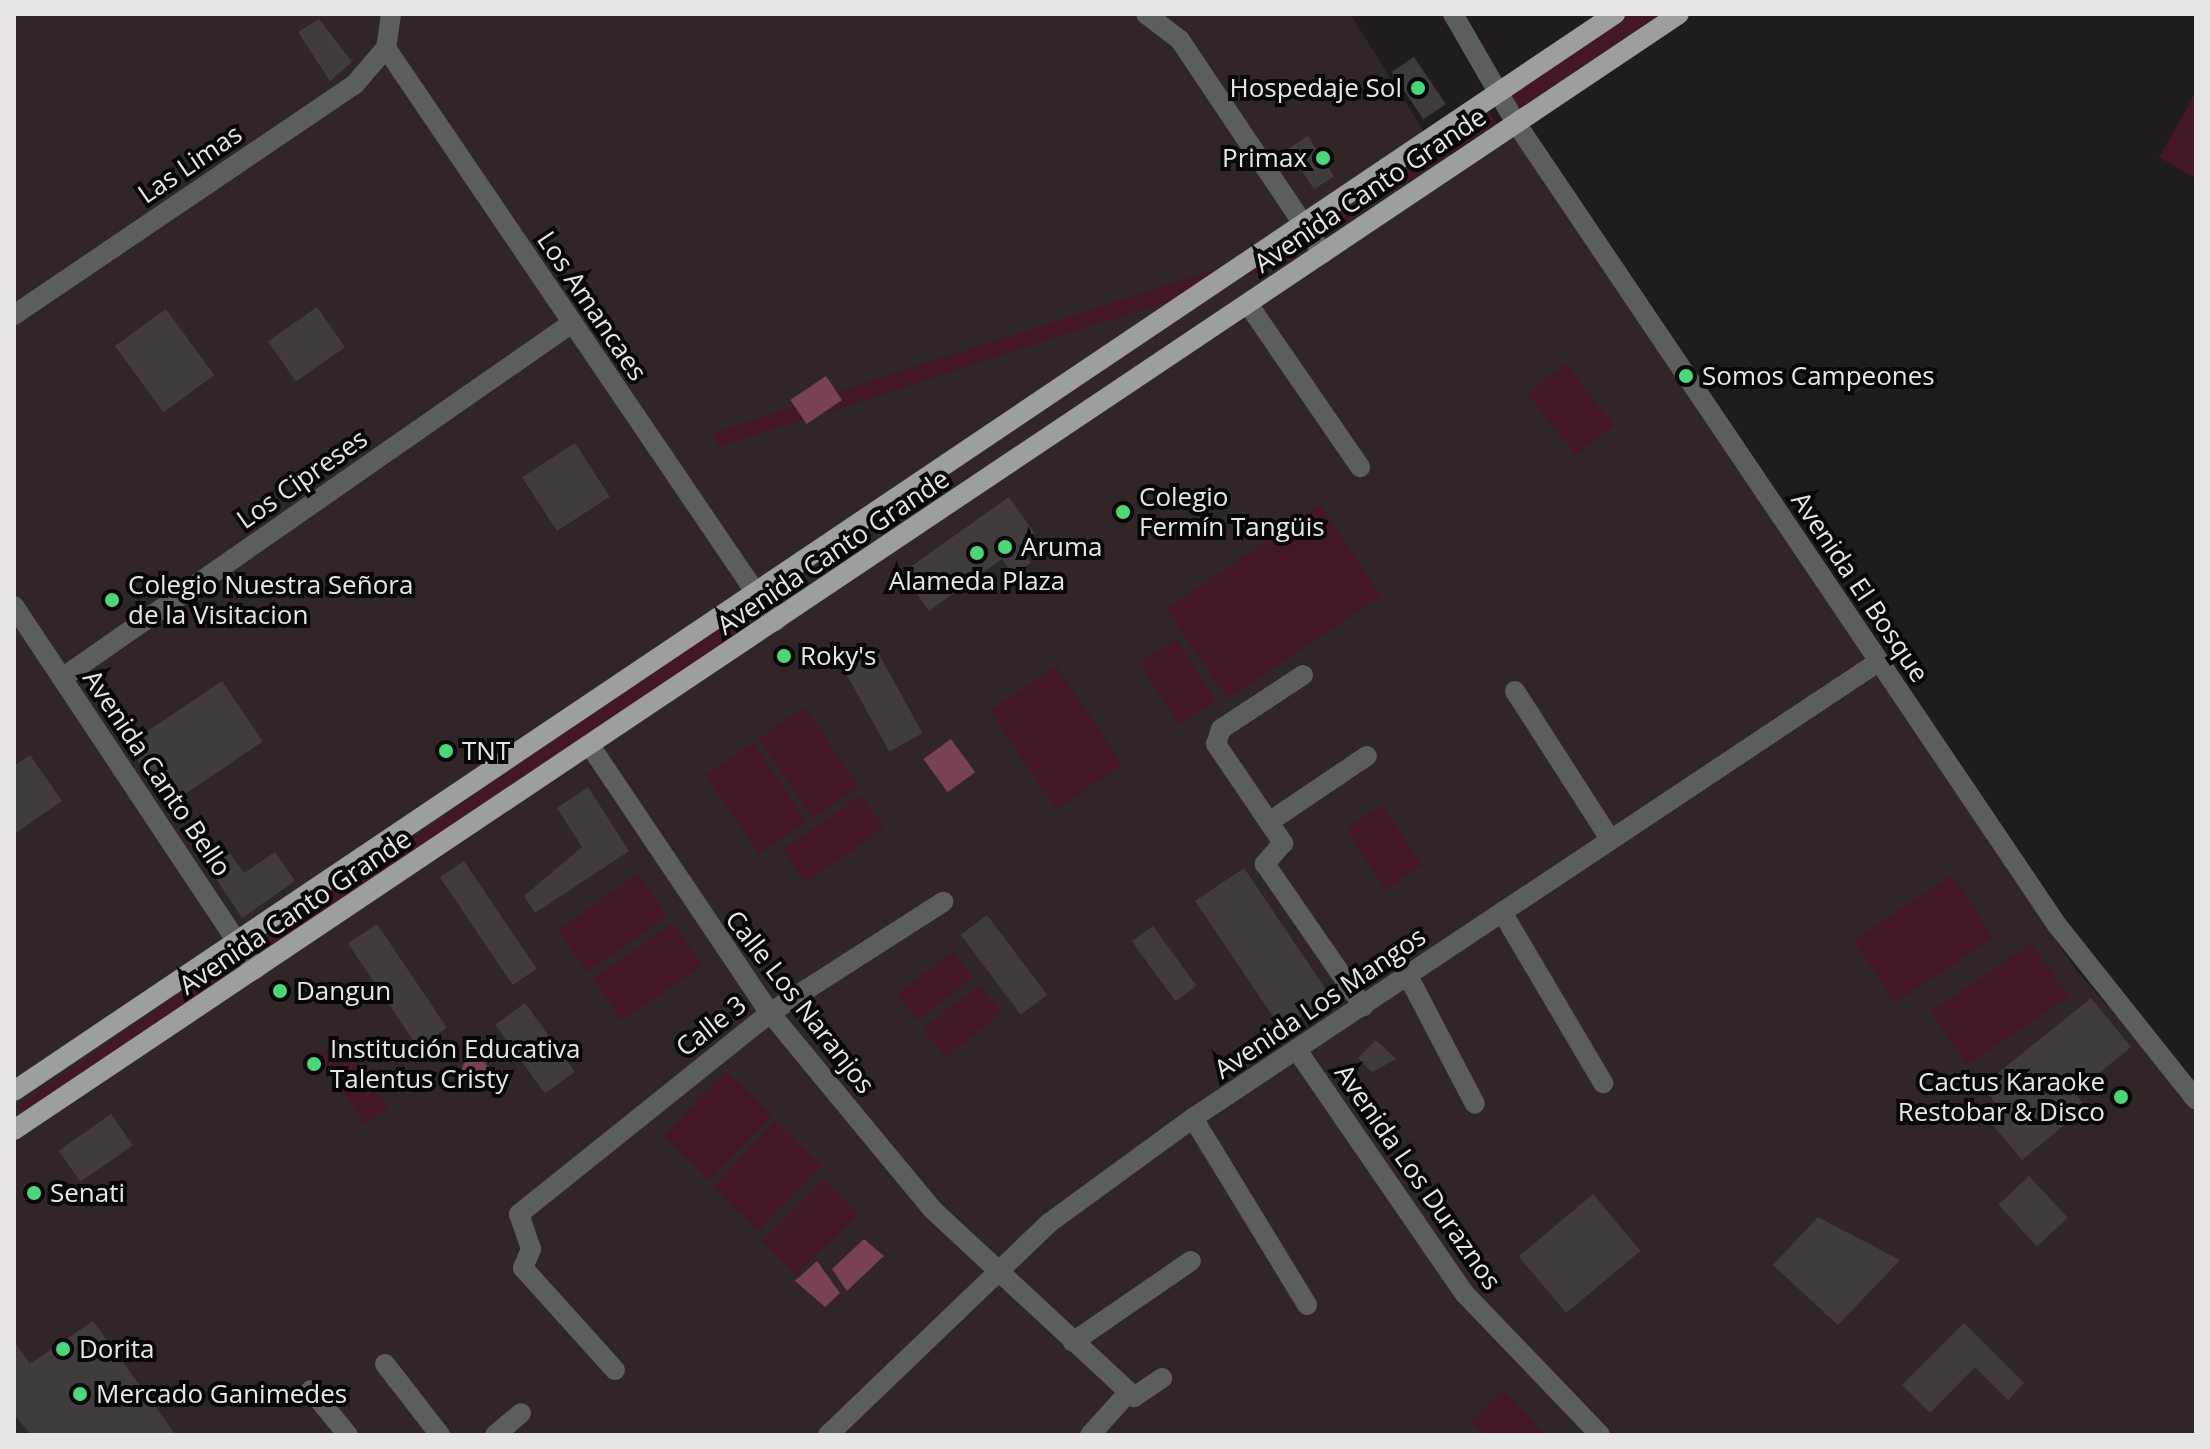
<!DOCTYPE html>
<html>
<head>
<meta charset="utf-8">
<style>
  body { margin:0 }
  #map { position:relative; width:2210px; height:1449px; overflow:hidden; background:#201c1d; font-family:"Open Sans",sans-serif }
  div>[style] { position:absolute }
  .built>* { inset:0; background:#302628 }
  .green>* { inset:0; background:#431823; transform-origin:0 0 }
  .water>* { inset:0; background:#78424e; transform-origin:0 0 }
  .round { border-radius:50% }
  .building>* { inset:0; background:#403c3c; transform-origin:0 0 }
  .minor>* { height:20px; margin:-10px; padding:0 10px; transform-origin:10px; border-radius:10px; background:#5c5e5d }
  .major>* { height:20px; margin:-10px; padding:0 10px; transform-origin:10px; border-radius:10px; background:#9c9f9d }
  .dots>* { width:22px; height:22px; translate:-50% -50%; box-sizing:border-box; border:4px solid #080707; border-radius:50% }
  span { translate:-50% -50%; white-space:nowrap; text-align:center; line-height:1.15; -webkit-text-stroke:8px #080707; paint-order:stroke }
  .poi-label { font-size:26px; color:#e8e5e5 }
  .right { translate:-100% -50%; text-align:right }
  .left { translate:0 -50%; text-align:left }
  .street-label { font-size:26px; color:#e8e5e5 }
  .frame { position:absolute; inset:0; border:16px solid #e8e5e5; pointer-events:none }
</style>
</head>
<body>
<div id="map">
  <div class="built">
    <i style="clip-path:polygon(14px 14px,1350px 14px,1440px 157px,1517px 137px,2075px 969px,2196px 1107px,2196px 1435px,14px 1435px)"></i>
  </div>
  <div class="green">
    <i style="clip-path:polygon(1627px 14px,1660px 14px,1519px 109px,1512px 102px,1514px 91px)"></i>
    <i style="clip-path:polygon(2196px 92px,2196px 179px,2159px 157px)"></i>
    <i style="clip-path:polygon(1486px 109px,1497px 123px,1324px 236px,1325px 221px)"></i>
    <i style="left:1293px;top:244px;width:16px;height:609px;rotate:72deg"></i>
    <i style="left:1566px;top:364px;width:78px;height:49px;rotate:52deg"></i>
    <i style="left:1320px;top:505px;width:109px;height:185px;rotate:56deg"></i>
    <i style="clip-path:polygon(739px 614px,747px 626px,577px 743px,272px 950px,262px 941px)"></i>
    <i style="left:1177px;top:639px;width:73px;height:44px;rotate:58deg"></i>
    <i style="left:1056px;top:666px;width:119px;height:80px;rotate:56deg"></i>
    <i style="left:805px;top:707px;width:96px;height:56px;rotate:56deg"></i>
    <i style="left:753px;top:743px;width:95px;height:57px;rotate:56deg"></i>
    <i style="left:861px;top:795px;width:40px;height:96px;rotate:55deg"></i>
    <i style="left:1383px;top:805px;width:72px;height:44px;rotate:57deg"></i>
    <i style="left:638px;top:874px;width:51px;height:98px;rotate:55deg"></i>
    <i style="left:1953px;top:875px;width:75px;height:119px;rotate:57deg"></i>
    <i style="left:673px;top:923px;width:51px;height:98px;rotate:55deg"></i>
    <i style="left:2032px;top:943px;width:65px;height:122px;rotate:56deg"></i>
    <i style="left:953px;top:951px;width:33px;height:71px;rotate:52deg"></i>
    <i style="left:223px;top:963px;width:16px;height:251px;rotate:55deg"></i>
    <i style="left:979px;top:985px;width:36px;height:71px;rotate:52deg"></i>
    <i style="left:342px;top:1040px;width:82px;height:28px;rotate:56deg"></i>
    <i style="left:726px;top:1071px;width:64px;height:90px;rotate:44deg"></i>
    <i style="left:775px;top:1122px;width:64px;height:90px;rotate:44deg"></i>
    <i style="left:824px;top:1179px;width:48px;height:88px;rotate:45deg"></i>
    <i style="clip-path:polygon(1503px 1390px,1546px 1435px,1484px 1435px,1471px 1421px)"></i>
  </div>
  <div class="water">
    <i style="left:826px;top:376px;width:29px;height:43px;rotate:56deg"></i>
    <i style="left:951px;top:739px;width:41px;height:34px;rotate:54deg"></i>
    <i class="round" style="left:462px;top:1058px;width:26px;height:26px"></i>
    <i style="clip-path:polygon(864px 1239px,884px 1256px,847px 1291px,832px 1269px)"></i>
    <i style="clip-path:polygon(817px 1261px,840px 1293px,825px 1307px,795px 1281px)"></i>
  </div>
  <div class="building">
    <i style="clip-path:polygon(319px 19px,352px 62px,330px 81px,298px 32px)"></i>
    <i style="left:1414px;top:57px;width:57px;height:27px;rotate:56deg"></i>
    <i style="left:1308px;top:136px;width:48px;height:24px;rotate:57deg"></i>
    <i style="left:317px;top:307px;width:49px;height:60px;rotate:55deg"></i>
    <i style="left:166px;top:309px;width:82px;height:63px;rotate:54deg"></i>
    <i style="left:575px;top:443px;width:64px;height:63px;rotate:57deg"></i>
    <i style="clip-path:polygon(1009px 497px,1035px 534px,1019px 546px,1031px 563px,1013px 575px,1002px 559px,929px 611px,902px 573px)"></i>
    <i style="left:877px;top:651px;width:94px;height:38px;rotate:61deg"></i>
    <i style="left:222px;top:681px;width:73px;height:114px;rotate:56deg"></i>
    <i style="clip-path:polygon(30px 755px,62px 801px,14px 834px,14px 766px)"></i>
    <i style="clip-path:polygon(588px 787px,629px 851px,535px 913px,524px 896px,582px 847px,557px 808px)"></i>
    <i style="clip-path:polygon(229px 852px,244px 873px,275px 852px,295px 881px,242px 918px,207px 865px)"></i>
    <i style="left:464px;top:861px;width:130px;height:29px;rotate:56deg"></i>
    <i style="left:1244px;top:868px;width:155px;height:59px;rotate:56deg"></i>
    <i style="left:987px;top:915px;width:100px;height:33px;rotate:53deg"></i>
    <i style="left:377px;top:924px;width:125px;height:35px;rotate:56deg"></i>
    <i style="left:1153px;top:926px;width:74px;height:26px;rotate:54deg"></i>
    <i style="clip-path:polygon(2091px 998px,2131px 1047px,2075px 1093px,2086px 1107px,2022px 1160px,1984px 1114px,1997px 1105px,1982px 1086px)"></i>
    <i style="left:525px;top:1003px;width:85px;height:37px;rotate:54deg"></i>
    <i style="clip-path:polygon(1376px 1040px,1396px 1059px,1372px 1072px,1358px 1058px)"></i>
    <i style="left:111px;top:1114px;width:38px;height:64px;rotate:55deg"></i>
    <i style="left:2029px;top:1176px;width:57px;height:42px;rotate:47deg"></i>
    <i style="left:1593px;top:1194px;width:74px;height:97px;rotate:50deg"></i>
    <i style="clip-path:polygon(1818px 1217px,1900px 1260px,1838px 1325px,1773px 1265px)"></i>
    <i style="clip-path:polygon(93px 1321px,176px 1435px,31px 1435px,14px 1414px,14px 1341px,30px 1364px)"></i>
    <i style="clip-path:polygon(1964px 1323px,2024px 1383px,2008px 1400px,1975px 1367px,1930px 1413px,1902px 1385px)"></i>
  </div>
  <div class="minor">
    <i style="left:391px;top:14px;width:34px;rotate:98deg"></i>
    <i style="left:386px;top:48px;width:693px;rotate:55.83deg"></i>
    <i style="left:1146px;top:14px;width:43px;rotate:37.4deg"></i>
    <i style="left:1180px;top:40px;width:257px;rotate:56.2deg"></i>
    <i style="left:1453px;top:14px;width:126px;rotate:60deg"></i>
    <i style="left:1516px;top:123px;width:967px;rotate:56deg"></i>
    <i style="left:2057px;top:925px;width:223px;rotate:51.5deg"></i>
    <i style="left:1248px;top:304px;width:198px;rotate:55.5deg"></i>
    <i style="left:14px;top:315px;width:412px;rotate:-34.1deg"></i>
    <i style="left:355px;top:84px;width:48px;rotate:-49.3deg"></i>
    <i style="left:14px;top:606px;width:436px;rotate:56.4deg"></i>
    <i style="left:1303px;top:675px;width:98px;rotate:146.6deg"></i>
    <i style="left:1221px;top:729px;width:16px;rotate:108deg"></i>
    <i style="left:1216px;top:744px;width:120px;rotate:55.9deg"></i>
    <i style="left:1283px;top:843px;width:28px;rotate:131deg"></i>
    <i style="left:1265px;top:864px;width:173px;rotate:55.4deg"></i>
    <i style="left:62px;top:678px;width:621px;rotate:-34.84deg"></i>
    <i style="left:1515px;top:691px;width:176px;rotate:57.3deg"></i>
    <i style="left:591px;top:747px;width:321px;rotate:56.1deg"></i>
    <i style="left:770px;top:1013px;width:256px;rotate:50.4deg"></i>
    <i style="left:933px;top:1210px;width:275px;rotate:42.9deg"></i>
    <i style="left:1134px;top:1397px;width:34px;rotate:-34deg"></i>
    <i style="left:1269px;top:822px;width:118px;rotate:-34deg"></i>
    <i style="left:1502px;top:912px;width:199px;rotate:59.4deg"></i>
    <i style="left:1408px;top:976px;width:144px;rotate:62.4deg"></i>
    <i style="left:1297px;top:1050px;width:296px;rotate:55.5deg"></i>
    <i style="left:1465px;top:1294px;width:195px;rotate:46.2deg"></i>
    <i style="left:1193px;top:1118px;width:219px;rotate:58.6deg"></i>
    <i style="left:1073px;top:1342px;width:143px;rotate:-34.5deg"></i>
    <i style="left:385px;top:1364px;width:90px;rotate:52.2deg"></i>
    <i style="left:615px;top:1370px;width:137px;rotate:-132deg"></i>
    <i style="left:523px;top:1268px;width:21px;rotate:-67deg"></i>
    <i style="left:531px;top:1249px;width:37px;rotate:-109deg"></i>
    <i style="left:519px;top:1214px;width:322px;rotate:-38.7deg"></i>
    <i style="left:770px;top:1013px;width:206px;rotate:-32.7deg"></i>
    <i style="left:311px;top:1390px;width:58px;rotate:50.6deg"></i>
    <i style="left:495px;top:1435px;width:34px;rotate:-40deg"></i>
    <i style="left:828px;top:1435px;width:306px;rotate:-43.8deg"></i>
    <i style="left:1049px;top:1223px;width:178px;rotate:-36.1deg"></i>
    <i style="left:1193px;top:1118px;width:823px;rotate:-33.65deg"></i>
    <i style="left:1090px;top:1435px;width:58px;rotate:-47.8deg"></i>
  </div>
  <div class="major">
    <i style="left:14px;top:1091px;width:1930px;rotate:-33.93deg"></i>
    <i style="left:14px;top:1130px;width:2004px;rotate:-33.83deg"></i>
  </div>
  <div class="dots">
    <i style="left:1418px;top:88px;background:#48d779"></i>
    <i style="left:1323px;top:158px;background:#48d779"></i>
    <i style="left:1686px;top:376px;background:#48d779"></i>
    <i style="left:1123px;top:512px;background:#48d779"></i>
    <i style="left:1005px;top:547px;background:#48d779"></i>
    <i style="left:977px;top:553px;background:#48d779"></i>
    <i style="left:112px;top:600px;background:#48d779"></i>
    <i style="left:784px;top:656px;background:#48d779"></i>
    <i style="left:446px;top:751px;background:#48d779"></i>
    <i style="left:280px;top:991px;background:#48d779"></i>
    <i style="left:314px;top:1064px;background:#48d779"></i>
    <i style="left:2121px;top:1097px;background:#48d779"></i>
    <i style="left:34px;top:1193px;background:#48d779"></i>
    <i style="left:63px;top:1349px;background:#48d779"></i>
    <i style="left:80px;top:1394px;background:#48d779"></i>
  </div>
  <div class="poi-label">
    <span class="right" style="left:1402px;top:88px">Hospedaje Sol</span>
    <span class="right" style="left:1307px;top:158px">Primax</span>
    <span class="left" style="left:1702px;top:376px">Somos Campeones</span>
    <span class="left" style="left:1139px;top:512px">Colegio<br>Fermín Tangüis</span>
    <span class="left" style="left:1021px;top:547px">Aruma</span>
    <span style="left:977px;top:581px">Alameda Plaza</span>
    <span class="left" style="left:128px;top:600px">Colegio Nuestra Señora<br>de la Visitacion</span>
    <span class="left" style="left:800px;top:656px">Roky's</span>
    <span class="left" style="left:462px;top:751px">TNT</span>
    <span class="left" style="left:296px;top:991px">Dangun</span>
    <span class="left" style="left:330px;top:1064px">Institución Educativa<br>Talentus Cristy</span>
    <span class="right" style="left:2105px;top:1097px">Cactus Karaoke<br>Restobar &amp; Disco</span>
    <span class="left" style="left:50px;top:1193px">Senati</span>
    <span class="left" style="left:79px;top:1349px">Dorita</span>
    <span class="left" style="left:96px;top:1394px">Mercado Ganimedes</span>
  </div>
  <div class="street-label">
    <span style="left:190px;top:164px;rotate:-34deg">Las Limas</span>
    <span style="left:1370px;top:190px;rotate:-34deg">Avenida Canto Grande</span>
    <span style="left:592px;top:306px;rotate:56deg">Los Amancaes</span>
    <span style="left:302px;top:479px;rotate:-35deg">Los Cipreses</span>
    <span style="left:833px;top:552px;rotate:-34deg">Avenida Canto Grande</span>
    <span style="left:1860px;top:587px;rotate:56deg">Avenida El Bosque</span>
    <span style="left:157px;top:773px;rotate:56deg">Avenida Canto Bello</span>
    <span style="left:295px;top:912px;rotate:-34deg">Avenida Canto Grande</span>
    <span style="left:800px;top:1002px;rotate:52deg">Calle Los Naranjos</span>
    <span style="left:1320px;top:1003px;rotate:-34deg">Avenida Los Mangos</span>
    <span style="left:711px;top:1026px;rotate:-38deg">Calle 3</span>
    <span style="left:1418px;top:1177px;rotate:55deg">Avenida Los Duraznos</span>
  </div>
  <div class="frame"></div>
</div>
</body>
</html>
